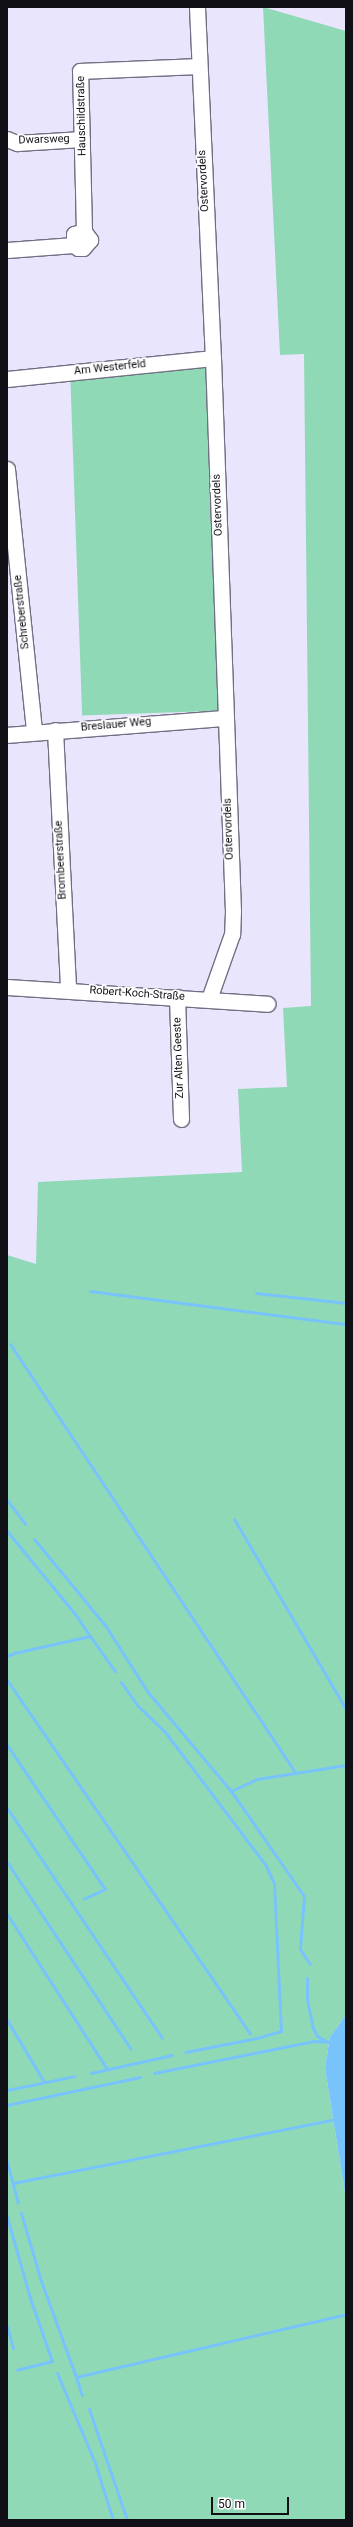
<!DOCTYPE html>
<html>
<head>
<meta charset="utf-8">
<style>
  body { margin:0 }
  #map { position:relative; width:353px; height:2527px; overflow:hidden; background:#e9e5fd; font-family:Roboto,sans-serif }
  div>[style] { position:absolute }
  .green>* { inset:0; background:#90d9b7; transform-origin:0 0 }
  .water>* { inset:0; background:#78c3fb }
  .stream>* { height:3px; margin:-1.5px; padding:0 1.5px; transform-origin:1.5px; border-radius:1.5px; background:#78c3fb }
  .roads { filter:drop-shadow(1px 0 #726e83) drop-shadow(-1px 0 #726e83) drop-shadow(0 1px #726e83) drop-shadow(0 -1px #726e83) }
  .minor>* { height:15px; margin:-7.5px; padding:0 7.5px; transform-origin:7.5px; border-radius:7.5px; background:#fff }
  span { translate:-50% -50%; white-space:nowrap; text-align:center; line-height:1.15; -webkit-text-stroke:3.5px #fff; paint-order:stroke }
  .street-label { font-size:11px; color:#111017 }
  .frame { position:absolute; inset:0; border:8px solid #111017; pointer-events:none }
  .scale { position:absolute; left:211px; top:2497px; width:78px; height:18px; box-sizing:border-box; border:2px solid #111017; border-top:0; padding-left:5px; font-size:12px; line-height:14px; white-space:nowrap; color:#111017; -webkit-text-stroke:3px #fff; paint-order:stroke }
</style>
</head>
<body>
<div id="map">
  <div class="green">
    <i style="clip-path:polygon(263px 7px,346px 31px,346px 2015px,330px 2037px,325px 2068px,346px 2199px,346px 2520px,7px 2520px,7px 1255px,36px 1264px,38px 1182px,242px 1172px,238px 1089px,287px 1087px,283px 1008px,311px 1006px,304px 354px,280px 355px)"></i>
    <i style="left:206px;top:366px;width:345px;height:136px;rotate:88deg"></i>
  </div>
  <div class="water">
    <i style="clip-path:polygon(346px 2015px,346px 2199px,325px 2068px,330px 2037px)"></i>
  </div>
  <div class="stream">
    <i style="left:90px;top:1291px;width:257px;rotate:7.4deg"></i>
    <i style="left:345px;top:1324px;width:2px;rotate:63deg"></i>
    <i style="left:256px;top:1293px;width:91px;rotate:6.3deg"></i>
    <i style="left:10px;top:1344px;width:514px;rotate:56.34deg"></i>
    <i style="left:7px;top:1500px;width:30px;rotate:53deg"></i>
    <i style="left:234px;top:1519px;width:221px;rotate:59.5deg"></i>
    <i style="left:7px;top:1531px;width:107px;rotate:50.7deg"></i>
    <i style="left:75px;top:1614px;width:27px;rotate:56deg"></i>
    <i style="left:34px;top:1539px;width:112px;rotate:50.5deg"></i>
    <i style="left:105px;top:1625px;width:78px;rotate:57.5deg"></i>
    <i style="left:147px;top:1691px;width:131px;rotate:50deg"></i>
    <i style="left:7px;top:1656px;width:8px;rotate:-23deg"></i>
    <i style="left:14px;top:1653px;width:78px;rotate:-12.6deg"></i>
    <i style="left:90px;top:1636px;width:43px;rotate:54.5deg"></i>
    <i style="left:7px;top:1680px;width:429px;rotate:55.5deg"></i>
    <i style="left:121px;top:1682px;width:29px;rotate:55deg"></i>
    <i style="left:138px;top:1706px;width:37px;rotate:44deg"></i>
    <i style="left:165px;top:1732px;width:166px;rotate:52.9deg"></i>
    <i style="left:265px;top:1864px;width:21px;rotate:65deg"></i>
    <i style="left:274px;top:1883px;width:148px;rotate:87.3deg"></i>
    <i style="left:281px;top:2031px;width:25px;rotate:164deg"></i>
    <i style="left:257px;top:2038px;width:73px;rotate:169deg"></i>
    <i style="left:7px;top:1745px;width:174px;rotate:55.8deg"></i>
    <i style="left:105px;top:1889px;width:23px;rotate:155deg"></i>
    <i style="left:7px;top:1808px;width:277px;rotate:56deg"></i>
    <i style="left:7px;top:1862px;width:224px;rotate:56.5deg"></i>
    <i style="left:7px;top:1914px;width:184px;rotate:57.2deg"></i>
    <i style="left:310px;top:1964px;width:18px;rotate:-124deg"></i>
    <i style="left:300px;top:1949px;width:53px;rotate:-85.7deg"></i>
    <i style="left:304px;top:1896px;width:128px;rotate:-124.8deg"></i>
    <i style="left:231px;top:1791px;width:29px;rotate:-25deg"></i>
    <i style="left:257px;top:1779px;width:90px;rotate:-8.9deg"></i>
    <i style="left:307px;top:1978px;width:22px;rotate:90deg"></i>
    <i style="left:307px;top:2000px;width:29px;rotate:78deg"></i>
    <i style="left:313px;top:2028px;width:9px;rotate:63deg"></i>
    <i style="left:317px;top:2036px;width:10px;rotate:29deg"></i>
    <i style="left:7px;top:2020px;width:72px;rotate:59.2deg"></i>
    <i style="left:91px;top:2073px;width:83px;rotate:-12.5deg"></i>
    <i style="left:154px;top:2073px;width:163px;rotate:-11.3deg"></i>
    <i style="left:314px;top:2041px;width:17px;rotate:3deg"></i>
    <i style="left:7px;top:2090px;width:69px;rotate:-11.6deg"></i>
    <i style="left:7px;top:2105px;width:136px;rotate:-11.9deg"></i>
    <i style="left:7px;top:2162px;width:42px;rotate:75deg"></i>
    <i style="left:13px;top:2183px;width:329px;rotate:-11.2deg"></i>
    <i style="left:21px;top:2213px;width:71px;rotate:73.6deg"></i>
    <i style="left:41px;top:2281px;width:102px;rotate:70deg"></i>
    <i style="left:76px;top:2377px;width:277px;rotate:-13.1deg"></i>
    <i style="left:7px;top:2217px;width:87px;rotate:74.1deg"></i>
    <i style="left:31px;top:2301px;width:64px;rotate:70.7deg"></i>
    <i style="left:52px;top:2361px;width:36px;rotate:166deg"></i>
    <i style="left:7px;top:2326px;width:23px;rotate:75deg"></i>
    <i style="left:57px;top:2373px;width:98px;rotate:67.1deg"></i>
    <i style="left:95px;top:2463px;width:60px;rotate:72.5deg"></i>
    <i style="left:76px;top:2377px;width:19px;rotate:72deg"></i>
    <i style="left:89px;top:2409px;width:117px;rotate:71.1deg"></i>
  </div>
  <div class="roads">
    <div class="minor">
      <i style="left:197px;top:7px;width:351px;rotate:87.4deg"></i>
      <i style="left:213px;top:358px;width:553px;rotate:87.93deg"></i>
      <i style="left:233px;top:911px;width:23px;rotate:92deg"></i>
      <i style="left:232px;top:934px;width:69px;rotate:109.5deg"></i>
      <i style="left:7px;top:139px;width:11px;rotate:22deg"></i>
      <i style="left:17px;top:143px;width:65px;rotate:-3.5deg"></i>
      <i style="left:84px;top:231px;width:10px;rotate:163deg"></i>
      <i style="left:74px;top:234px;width:11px;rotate:90deg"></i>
      <i style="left:74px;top:245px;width:5px;rotate:37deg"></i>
      <i style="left:78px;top:248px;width:5px"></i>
      <i style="left:83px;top:248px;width:11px;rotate:-49deg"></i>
      <i style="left:90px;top:240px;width:11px;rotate:-124deg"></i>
      <i style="left:84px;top:231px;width:160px;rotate:-91.4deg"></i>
      <i style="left:80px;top:71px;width:118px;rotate:-2.4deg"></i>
      <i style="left:7px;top:250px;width:67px;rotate:-4.3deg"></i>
      <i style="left:7px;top:379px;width:207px;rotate:-5.8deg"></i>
      <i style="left:7px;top:469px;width:264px;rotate:84.1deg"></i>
      <i style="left:55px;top:730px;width:260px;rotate:87.1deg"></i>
      <i style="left:7px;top:735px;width:219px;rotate:-4.5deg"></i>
      <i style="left:7px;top:987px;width:261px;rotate:3.7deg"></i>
      <i style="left:177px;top:997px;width:122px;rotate:88.1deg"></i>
    </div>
  </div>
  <div class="street-label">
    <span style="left:82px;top:116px;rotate:-91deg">Hauschildstraße</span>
    <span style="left:44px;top:140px;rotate:-2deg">Dwarsweg</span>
    <span style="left:204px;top:181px;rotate:-93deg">Ostervordels</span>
    <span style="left:110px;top:368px;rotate:-6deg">Am Westerfeld</span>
    <span style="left:218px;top:505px;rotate:-92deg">Ostervordels</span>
    <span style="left:22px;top:612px;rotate:-96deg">Schreberstraße</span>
    <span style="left:116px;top:725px;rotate:-5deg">Breslauer Weg</span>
    <span style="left:229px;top:829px;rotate:-92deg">Ostervordels</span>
    <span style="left:61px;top:860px;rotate:-93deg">Brombeerstraße</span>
    <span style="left:137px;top:994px;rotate:4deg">Robert-Koch-Straße</span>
    <span style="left:179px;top:1058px;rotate:-92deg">Zur Alten Geeste</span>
  </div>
  <div class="frame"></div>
  <div class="scale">50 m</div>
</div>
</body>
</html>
